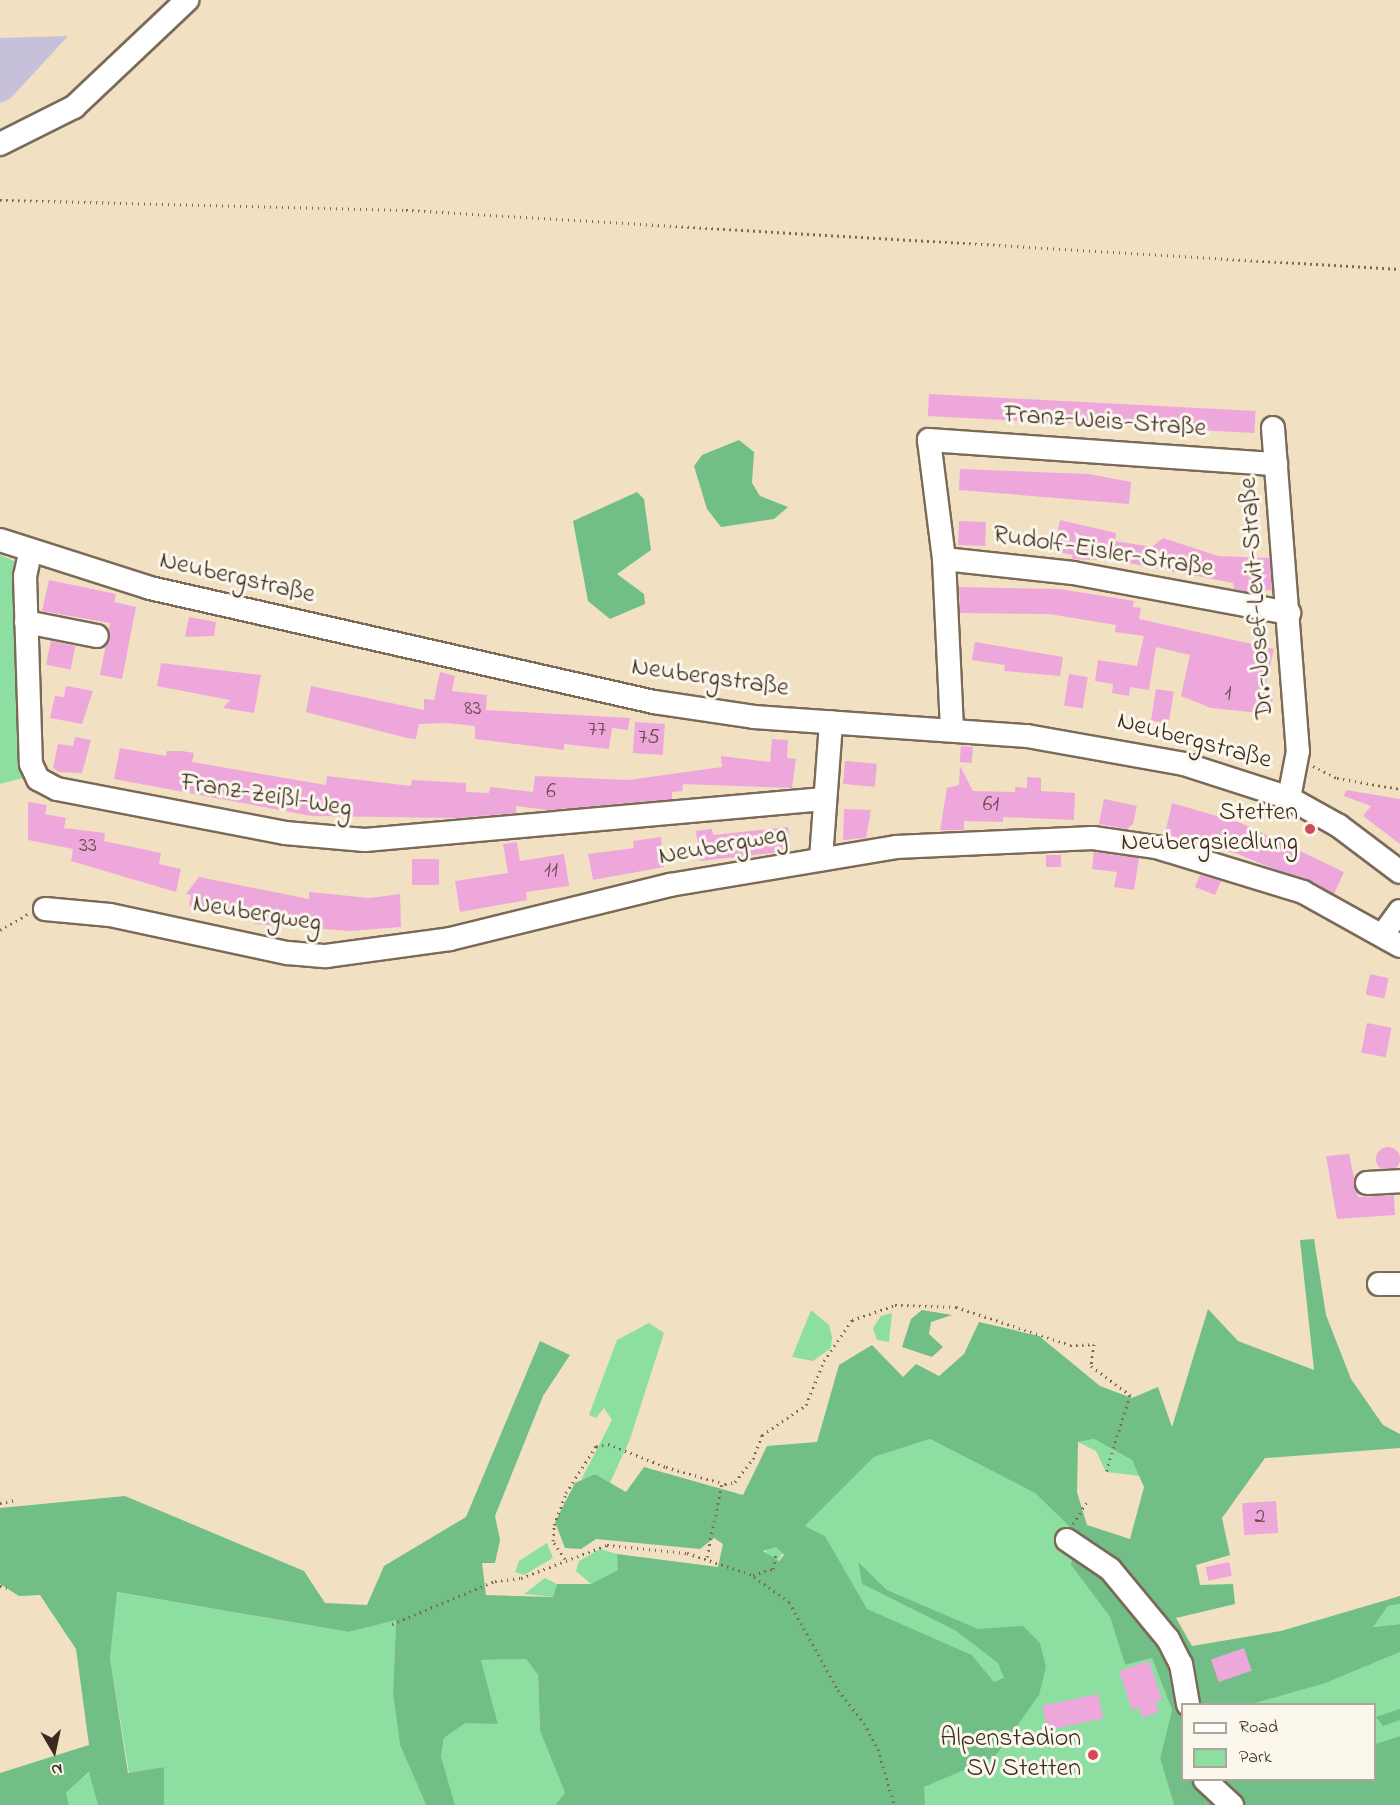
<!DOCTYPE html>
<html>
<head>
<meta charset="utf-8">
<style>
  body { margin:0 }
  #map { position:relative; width:1400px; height:1805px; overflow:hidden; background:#f2e0c3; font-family:"Indie Flower",sans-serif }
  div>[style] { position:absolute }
  .industrial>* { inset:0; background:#c6c0da }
  .green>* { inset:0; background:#8cdfa1 }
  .round { border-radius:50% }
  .forest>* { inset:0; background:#71be87 }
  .building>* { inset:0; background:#eea7db; transform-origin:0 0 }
  .path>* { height:3px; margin-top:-1.5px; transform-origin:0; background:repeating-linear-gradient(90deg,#7b6a58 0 1.5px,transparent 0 6px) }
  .roads { filter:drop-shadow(2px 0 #7b6a58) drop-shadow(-2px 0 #7b6a58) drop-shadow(0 2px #7b6a58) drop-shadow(0 -2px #7b6a58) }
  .minor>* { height:22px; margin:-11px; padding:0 11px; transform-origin:11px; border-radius:11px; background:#fff }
  .dots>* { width:16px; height:16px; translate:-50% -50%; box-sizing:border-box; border:3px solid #fbf7ec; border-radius:50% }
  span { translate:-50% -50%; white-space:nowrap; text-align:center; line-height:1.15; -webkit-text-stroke:6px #fbf7ec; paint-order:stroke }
  .number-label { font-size:22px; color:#68494d }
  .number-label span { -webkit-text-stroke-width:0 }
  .street-label { font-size:26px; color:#3b2a1e }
  .poi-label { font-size:26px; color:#3b2a1e }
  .right { translate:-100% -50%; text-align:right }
  .legend { position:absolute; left:1181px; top:1703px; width:195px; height:78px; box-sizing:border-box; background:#fbf7ec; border:2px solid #aea59a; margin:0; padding:8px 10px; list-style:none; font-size:18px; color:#3b2a1e }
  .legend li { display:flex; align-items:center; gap:12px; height:30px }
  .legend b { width:30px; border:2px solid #aea59a }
  .north { position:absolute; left:24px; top:1721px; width:60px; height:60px; -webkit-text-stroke:4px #fbf7ec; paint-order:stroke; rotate:171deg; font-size:16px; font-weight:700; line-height:24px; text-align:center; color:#3b2a1e }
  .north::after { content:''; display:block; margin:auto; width:21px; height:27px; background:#3b2a1e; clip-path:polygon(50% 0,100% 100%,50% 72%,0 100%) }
</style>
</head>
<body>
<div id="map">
  <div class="industrial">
    <i style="clip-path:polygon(68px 36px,10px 99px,0 103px,0 38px)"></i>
  </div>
  <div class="green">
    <i style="clip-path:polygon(0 555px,14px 561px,23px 778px,0 784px)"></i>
    <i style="clip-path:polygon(811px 1310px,829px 1325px,832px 1337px,831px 1348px,813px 1361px,792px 1357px)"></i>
    <i style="clip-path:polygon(892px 1313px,889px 1342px,877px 1340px,873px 1328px,881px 1316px)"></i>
    <i style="clip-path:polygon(649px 1323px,664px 1333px,630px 1439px,610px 1483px,595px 1474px,581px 1480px,612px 1420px,604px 1408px,596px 1418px,589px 1415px,617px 1340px)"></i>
    <i style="clip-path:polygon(930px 1439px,1035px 1493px,1074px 1531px,1071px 1565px,1110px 1617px,1125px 1665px,1152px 1658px,1172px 1710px,1160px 1758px,1174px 1805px,925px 1805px,923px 1787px,995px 1757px,1014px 1730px,1023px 1627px,978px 1630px,887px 1590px,858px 1563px,862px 1584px,956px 1631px,999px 1663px,1004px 1679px,994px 1682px,972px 1655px,866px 1609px,825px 1536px,805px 1526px,874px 1457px)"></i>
    <i style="clip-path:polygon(1094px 1439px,1132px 1460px,1140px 1476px,1106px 1472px,1096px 1451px,1078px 1442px)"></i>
    <i style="clip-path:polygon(547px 1543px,553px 1558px,524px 1575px,515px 1572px,519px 1561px)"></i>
    <i class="round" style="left:766px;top:1545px;width:16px;height:16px"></i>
    <i style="clip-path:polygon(600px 1549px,617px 1554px,619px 1570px,591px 1584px,576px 1571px,579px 1561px)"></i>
    <i style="clip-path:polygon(545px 1578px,557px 1584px,554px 1597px,524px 1594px)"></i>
    <i style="clip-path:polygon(116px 1592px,349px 1632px,396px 1620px,393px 1694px,400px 1745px,426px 1805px,164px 1805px,164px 1767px,129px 1773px,110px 1658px)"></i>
    <i style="clip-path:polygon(1400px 1604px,1400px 1624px,1373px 1627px,1388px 1606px)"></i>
    <i style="clip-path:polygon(1400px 1652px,1400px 1736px,1375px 1744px,1374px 1704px,1252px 1704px,1326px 1683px)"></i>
    <i style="clip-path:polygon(526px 1659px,538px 1675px,540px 1731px,565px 1793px,555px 1805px,455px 1805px,441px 1756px,444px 1738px,465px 1722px,498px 1724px,481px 1660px)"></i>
    <i style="clip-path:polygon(90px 1772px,98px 1805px,69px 1805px,66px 1793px)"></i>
  </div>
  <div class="forest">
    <i style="clip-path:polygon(739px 440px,754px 452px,752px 483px,760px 496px,788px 507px,774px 519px,721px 527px,707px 509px,694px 466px,702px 455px)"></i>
    <i style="clip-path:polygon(637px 492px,644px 499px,651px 550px,617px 574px,644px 594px,645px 604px,610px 619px,588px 601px,573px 521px)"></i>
    <i style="clip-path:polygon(evenodd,1314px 1239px,1326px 1315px,1351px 1379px,1383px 1425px,1400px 1434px,1400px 1448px,1265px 1458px,1222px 1518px,1230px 1555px,1196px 1565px,1200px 1585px,1233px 1584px,1235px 1604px,1176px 1618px,1192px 1646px,1281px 1631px,1400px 1596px,1400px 1604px,1388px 1606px,1373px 1627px,1400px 1624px,1400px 1652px,1326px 1683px,1252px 1704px,1182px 1704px,1182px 1780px,1374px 1780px,1375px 1744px,1400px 1736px,1400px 1805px,1174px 1805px,1160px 1758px,1172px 1710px,1152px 1658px,1125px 1665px,1110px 1617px,1071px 1565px,1074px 1531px,1035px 1493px,930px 1439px,874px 1457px,805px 1526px,825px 1536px,867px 1609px,972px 1655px,994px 1682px,1004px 1678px,998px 1663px,956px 1631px,862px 1584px,858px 1562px,887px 1590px,978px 1629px,1023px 1626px,1040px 1643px,1046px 1667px,1039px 1695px,995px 1757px,924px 1787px,925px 1805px,555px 1805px,565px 1793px,540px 1731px,538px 1675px,526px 1659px,481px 1660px,498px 1724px,465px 1723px,444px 1738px,441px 1756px,455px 1805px,426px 1805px,400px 1745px,393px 1694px,396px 1620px,349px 1632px,117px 1592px,110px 1658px,128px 1773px,164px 1767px,164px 1805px,98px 1805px,89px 1772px,66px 1793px,69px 1805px,0 1805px,0 1773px,89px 1745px,76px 1649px,40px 1595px,19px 1596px,0 1584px,0 1508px,125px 1496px,304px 1571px,325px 1603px,367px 1605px,384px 1566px,466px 1517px,540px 1341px,570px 1355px,543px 1396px,495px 1516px,500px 1540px,495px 1563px,482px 1563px,486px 1595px,553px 1597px,557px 1584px,591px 1584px,618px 1570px,617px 1554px,718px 1567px,723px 1544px,714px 1538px,700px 1549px,596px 1539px,581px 1549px,565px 1548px,555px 1522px,575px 1483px,595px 1474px,626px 1492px,644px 1467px,743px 1495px,767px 1446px,817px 1442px,839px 1365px,872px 1345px,903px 1377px,916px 1364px,939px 1376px,964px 1354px,979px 1322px,1039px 1336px,1100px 1386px,1132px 1398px,1158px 1387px,1172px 1427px,1208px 1309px,1238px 1341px,1314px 1370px,1300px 1240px,1314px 1239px,1094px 1439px,1132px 1460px,1144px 1487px,1130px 1539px,1087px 1525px,1077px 1492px,1078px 1442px,1094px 1439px,1314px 1239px,776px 1547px,784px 1555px,779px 1561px,763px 1551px,776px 1547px)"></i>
    <i style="clip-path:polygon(922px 1310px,952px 1315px,931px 1322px,929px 1334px,943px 1347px,932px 1357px,902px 1347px,911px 1319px)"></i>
    <i style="clip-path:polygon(1400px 1709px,1400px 1720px,1383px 1726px,1376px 1717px)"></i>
  </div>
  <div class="building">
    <i style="left:929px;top:394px;width:327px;height:22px;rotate:3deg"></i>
    <i style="clip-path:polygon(960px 469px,1089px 474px,1131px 482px,1129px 504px,959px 490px)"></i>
    <i style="clip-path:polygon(1060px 520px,1116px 533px,1115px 541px,1152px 547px,1163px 538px,1218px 556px,1270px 558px,1272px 590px,1249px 592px,1234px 589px,1233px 583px,1118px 561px,1072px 559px,1073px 555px,1054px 551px)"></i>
    <i style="left:959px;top:521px;width:27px;height:24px;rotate:2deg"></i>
    <i style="clip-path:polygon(49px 580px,116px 594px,114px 602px,136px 607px,122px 679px,100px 675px,110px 623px,42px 611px)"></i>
    <i style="clip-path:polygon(959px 587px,1060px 589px,1134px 601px,1133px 607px,1141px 608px,1139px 619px,1274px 649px,1264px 691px,1274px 694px,1269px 714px,1211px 708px,1181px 696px,1190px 655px,1156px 647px,1149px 690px,1130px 687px,1129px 696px,1112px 693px,1113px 684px,1095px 681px,1098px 660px,1137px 666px,1144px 636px,1115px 632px,1116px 625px,1049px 614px,960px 613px)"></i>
    <i style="clip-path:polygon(189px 617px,216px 622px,214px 636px,185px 637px)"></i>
    <i style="left:51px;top:641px;width:25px;height:24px;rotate:12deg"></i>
    <i style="clip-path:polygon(975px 642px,1063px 657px,1060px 676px,1004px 671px,1005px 665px,972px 660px)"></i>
    <i style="clip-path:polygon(161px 663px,261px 675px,254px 713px,223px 708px,230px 700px,157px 686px)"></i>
    <i style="clip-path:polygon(440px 672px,455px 676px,452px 691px,487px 695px,486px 710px,630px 718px,628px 730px,612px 728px,609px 749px,564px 744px,564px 750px,475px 739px,475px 726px,447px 723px,419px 724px,416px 739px,407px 738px,306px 712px,311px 686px,424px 710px,424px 699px,434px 700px)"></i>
    <i style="left:1069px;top:674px;width:19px;height:32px;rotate:9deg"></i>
    <i style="clip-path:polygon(66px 686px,93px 691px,82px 724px,50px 718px,55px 696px,64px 697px)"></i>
    <i style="left:1156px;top:689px;width:18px;height:32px;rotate:9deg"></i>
    <i style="left:635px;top:722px;width:30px;height:31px;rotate:4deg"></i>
    <i style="clip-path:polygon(75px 737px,91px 740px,82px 773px,59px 772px,53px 768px,58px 744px,73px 746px)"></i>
    <i style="clip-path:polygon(772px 739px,788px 740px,787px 758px,796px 759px,792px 788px,683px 784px,682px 791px,672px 792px,672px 799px,548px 810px,516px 806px,516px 813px,458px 818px,312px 816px,114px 779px,120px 748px,166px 756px,167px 751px,182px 751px,194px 753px,192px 762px,326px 785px,327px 776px,411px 786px,412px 780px,466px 783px,466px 792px,489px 793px,490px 787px,533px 792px,535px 776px,628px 780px,722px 767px,721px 756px,770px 762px)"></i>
    <i style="left:961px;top:746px;width:12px;height:16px;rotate:5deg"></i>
    <i style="left:845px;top:761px;width:32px;height:23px;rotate:5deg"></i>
    <i style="clip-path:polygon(960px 766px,973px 791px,1015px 792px,1015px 787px,1027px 788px,1027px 777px,1041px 778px,1041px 791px,1075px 793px,1074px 820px,1003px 817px,1003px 822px,964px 821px,964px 830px,940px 830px,947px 788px,959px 785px)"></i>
    <i style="clip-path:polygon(1346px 790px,1400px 799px,1400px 844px,1363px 816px,1371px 806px,1344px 796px)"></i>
    <i style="clip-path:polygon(1104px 799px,1137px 806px,1133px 824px,1127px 829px,1099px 824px)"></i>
    <i style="clip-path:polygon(28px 802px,47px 805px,45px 814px,66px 818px,64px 828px,105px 833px,104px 841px,161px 853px,159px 864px,181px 869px,176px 892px,71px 861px,73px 849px,28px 840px)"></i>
    <i style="clip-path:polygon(1172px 803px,1241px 823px,1344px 872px,1334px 894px,1238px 854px,1165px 834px)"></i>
    <i style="clip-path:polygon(844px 809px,871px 810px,866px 838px,843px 840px)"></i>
    <i style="clip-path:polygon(788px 827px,791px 851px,700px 861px,696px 831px,712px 829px,713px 835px)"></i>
    <i style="clip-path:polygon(661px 837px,664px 867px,593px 880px,588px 854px,634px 848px,633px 841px)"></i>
    <i style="clip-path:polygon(517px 842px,520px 861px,564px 854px,569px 886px,526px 892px,527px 900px,460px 912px,455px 881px,508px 873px,503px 844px)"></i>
    <i style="clip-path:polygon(1094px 852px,1139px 858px,1134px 890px,1114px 887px,1117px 872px,1092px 869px)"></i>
    <i style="left:1046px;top:855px;width:15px;height:12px"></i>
    <i style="left:412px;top:859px;width:27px;height:26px"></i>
    <i style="clip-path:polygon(1200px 875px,1221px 881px,1215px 895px,1195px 887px)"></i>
    <i style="clip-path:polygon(199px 877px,309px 899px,309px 892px,370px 898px,400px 894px,401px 927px,350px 931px,254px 924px,255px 917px,189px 906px,191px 895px,186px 894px)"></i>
    <i style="left:1370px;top:974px;width:19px;height:21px;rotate:12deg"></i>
    <i style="left:1367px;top:1023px;width:25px;height:30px;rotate:11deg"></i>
    <i class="round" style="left:1376px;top:1147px;width:24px;height:24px"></i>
    <i style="clip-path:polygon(1349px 1154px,1358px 1197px,1394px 1195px,1395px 1215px,1337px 1219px,1326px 1156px)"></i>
    <i style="left:1276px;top:1501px;width:32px;height:34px;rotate:86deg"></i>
    <i style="left:1229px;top:1562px;width:14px;height:24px;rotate:78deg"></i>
    <i style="left:1244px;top:1648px;width:24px;height:35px;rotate:71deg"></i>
    <i style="clip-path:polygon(1149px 1661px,1162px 1700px,1155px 1702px,1159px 1712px,1142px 1718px,1139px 1707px,1132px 1710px,1119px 1671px)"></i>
    <i style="left:1098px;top:1694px;width:25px;height:57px;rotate:78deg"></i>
  </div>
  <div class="path">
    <i style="left:0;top:200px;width:406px;rotate:1.4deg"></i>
    <i style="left:406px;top:210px;width:996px;rotate:3.4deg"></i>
    <i style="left:1313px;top:766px;width:27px;rotate:27deg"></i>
    <i style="left:1337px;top:778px;width:64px;rotate:9.9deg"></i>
    <i style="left:0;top:930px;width:34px;rotate:-30deg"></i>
    <i style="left:0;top:1503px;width:16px;rotate:-11deg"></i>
    <i style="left:1073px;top:1524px;width:25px;rotate:-58deg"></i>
    <i style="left:707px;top:1557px;width:76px;rotate:-78.5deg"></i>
    <i style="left:565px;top:1559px;width:22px;rotate:-124deg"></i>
    <i style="left:553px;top:1541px;width:16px;rotate:-86deg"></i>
    <i style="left:554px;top:1525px;width:34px;rotate:-69deg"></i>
    <i style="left:566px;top:1493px;width:56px;rotate:-57.4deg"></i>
    <i style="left:596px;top:1446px;width:12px;rotate:-9deg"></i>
    <i style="left:608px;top:1444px;width:62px;rotate:21.6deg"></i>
    <i style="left:666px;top:1467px;width:61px;rotate:16.1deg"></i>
    <i style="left:725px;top:1484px;width:10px;rotate:-11deg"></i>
    <i style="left:735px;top:1482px;width:29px;rotate:-52deg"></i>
    <i style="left:753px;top:1459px;width:26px;rotate:-69deg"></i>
    <i style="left:762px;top:1435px;width:53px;rotate:-34.3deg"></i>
    <i style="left:806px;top:1405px;width:48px;rotate:-67.8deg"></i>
    <i style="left:824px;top:1361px;width:50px;rotate:-55.7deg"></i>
    <i style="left:852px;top:1320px;width:46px;rotate:-19.2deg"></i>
    <i style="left:895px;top:1305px;width:61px;rotate:1.9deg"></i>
    <i style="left:956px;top:1307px;width:120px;rotate:18.4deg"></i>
    <i style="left:1070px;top:1345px;width:24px;rotate:-2deg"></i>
    <i style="left:1094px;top:1344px;width:22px;rotate:98deg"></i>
    <i style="left:1091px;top:1366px;width:49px;rotate:36.6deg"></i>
    <i style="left:1130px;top:1395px;width:81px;rotate:107.3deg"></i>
    <i style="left:754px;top:1577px;width:43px;rotate:35.5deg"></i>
    <i style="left:789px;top:1602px;width:101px;rotate:60.9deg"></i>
    <i style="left:838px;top:1690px;width:42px;rotate:51.8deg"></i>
    <i style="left:864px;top:1723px;width:30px;rotate:62deg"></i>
    <i style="left:878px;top:1749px;width:58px;rotate:74.1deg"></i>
    <i style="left:0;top:1586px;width:7px;rotate:16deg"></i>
    <i style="left:392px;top:1624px;width:112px;rotate:-22.7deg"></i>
    <i style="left:495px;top:1581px;width:26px;rotate:-7deg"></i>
    <i style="left:521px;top:1578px;width:92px;rotate:-21deg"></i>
    <i style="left:607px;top:1545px;width:80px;rotate:5.7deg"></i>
    <i style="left:687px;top:1553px;width:70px;rotate:18.4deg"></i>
    <i style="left:753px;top:1575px;width:21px;rotate:-17deg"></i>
    <i style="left:773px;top:1569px;width:16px;rotate:-79deg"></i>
  </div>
  <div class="roads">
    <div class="minor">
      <i style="left:0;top:144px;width:83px;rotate:-26.6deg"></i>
      <i style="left:74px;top:107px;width:156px;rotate:-43.4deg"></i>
      <i style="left:1273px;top:428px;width:324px;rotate:85.6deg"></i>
      <i style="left:1298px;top:751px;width:48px;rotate:100.8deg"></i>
      <i style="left:0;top:540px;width:157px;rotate:17.7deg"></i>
      <i style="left:150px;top:588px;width:517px;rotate:12.75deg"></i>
      <i style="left:654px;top:702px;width:101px;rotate:8.5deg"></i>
      <i style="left:754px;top:717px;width:274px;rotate:4deg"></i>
      <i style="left:1027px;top:736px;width:159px;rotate:10.1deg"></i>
      <i style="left:1184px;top:764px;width:110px;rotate:17.9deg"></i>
      <i style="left:1289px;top:798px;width:57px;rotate:29.2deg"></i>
      <i style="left:1339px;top:826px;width:76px;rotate:37deg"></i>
      <i style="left:30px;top:553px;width:24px;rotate:102deg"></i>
      <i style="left:25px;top:576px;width:188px;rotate:88.2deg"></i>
      <i style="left:31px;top:764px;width:17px;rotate:65deg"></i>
      <i style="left:38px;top:779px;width:21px;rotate:28deg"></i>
      <i style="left:57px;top:789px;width:232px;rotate:10.9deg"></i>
      <i style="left:285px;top:833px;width:80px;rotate:5deg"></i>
      <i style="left:365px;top:840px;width:461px;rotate:-5.1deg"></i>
      <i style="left:944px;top:559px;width:130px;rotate:6.2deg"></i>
      <i style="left:1073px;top:573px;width:220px;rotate:10.5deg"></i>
      <i style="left:26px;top:622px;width:72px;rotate:11.2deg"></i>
      <i style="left:952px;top:729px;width:170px;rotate:-92.7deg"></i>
      <i style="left:944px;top:559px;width:120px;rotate:-97.2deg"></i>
      <i style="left:929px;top:440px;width:348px;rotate:4deg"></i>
      <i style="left:821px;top:859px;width:137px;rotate:-85.8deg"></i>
      <i style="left:45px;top:909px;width:65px;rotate:5.3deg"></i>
      <i style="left:110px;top:915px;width:182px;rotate:12.1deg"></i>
      <i style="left:288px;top:953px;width:38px;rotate:5deg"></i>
      <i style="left:326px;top:956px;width:125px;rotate:-7.8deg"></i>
      <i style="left:450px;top:939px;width:227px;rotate:-13.8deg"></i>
      <i style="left:670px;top:885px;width:229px;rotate:-9.5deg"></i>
      <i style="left:896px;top:847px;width:197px;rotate:-2.6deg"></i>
      <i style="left:1093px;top:838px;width:64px;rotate:8.1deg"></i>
      <i style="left:1156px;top:847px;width:154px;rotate:17deg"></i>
      <i style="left:1303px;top:892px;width:111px;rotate:29.1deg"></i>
      <i style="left:1384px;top:933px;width:27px;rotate:-54deg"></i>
      <i style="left:1367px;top:1183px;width:33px;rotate:-3deg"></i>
      <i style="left:1379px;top:1284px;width:21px"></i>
      <i style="left:1067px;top:1540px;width:52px;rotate:34deg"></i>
      <i style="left:1110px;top:1569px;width:91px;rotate:50.4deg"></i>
      <i style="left:1168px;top:1639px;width:28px;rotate:63deg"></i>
      <i style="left:1181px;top:1664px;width:41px;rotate:80.1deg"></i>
      <i style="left:1205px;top:1780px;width:37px;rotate:43deg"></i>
    </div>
  </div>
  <div class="dots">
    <i style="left:1310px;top:829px;background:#d1495b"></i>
    <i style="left:1093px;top:1755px;background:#d1495b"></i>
  </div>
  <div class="number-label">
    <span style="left:1228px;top:695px">1</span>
    <span style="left:473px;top:710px">83</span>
    <span style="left:597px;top:731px">77</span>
    <span style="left:649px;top:739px">75</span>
    <span style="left:551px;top:793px">6</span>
    <span style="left:991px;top:806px">61</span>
    <span style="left:88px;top:847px">33</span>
    <span style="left:551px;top:872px">11</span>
    <span style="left:1260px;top:1518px">2</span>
  </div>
  <div class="street-label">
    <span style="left:1105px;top:423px;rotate:4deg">Franz-Weis-Straße</span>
    <span style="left:1103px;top:553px;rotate:9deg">Rudolf-Eisler-Straße</span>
    <span style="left:237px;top:579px;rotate:13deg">Neubergstraße</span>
    <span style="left:1258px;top:598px;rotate:-94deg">Dr.-Josef-Levit-Straße</span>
    <span style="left:710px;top:679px;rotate:8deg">Neubergstraße</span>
    <span style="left:1194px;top:742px;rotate:15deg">Neubergstraße</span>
    <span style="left:266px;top:797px;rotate:9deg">Franz-Zeißl-Weg</span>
    <span style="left:723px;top:847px;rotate:-10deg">Neubergweg</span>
    <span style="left:257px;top:915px;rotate:9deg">Neubergweg</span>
  </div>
  <div class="poi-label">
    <span class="right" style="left:1298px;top:829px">Stetten<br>Neubergsiedlung</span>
    <span class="right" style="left:1081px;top:1755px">Alpenstadion<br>SV Stetten</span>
  </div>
  <ul class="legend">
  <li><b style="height:8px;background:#fff"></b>Road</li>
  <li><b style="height:16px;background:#8cdfa1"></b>Park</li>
  </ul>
  <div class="north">N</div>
</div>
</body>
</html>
